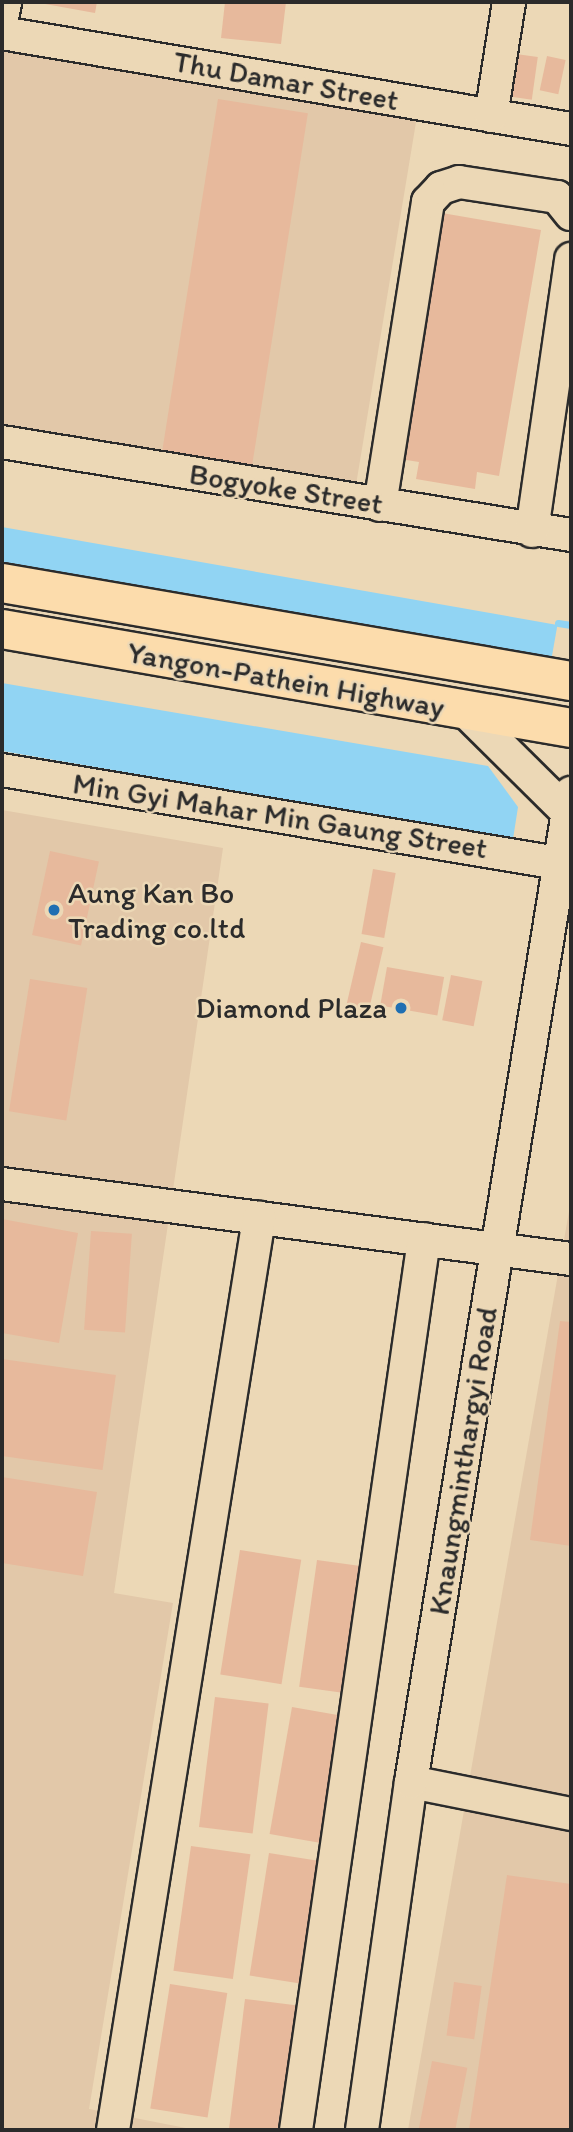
<!DOCTYPE html>
<html>
<head>
<meta charset="utf-8">
<style>
  body { margin:0 }
  #map { position:relative; width:573px; height:2132px; overflow:hidden; background:#ecd8b6; font-family:Itim,sans-serif }
  div>[style] { position:absolute }
  .built>* { inset:0; background:#e2c8a9 }
  .water>* { inset:0; background:#91d4f3; transform-origin:0 0 }
  .stream>* { height:7px; margin:-3.5px; padding:0 3.5px; transform-origin:3.5px; border-radius:3.5px; background:#91d4f3 }
  .building>* { inset:0; background:#e7b99c; transform-origin:0 0 }
  .roads { filter:drop-shadow(2px 0 #2b2b2b) drop-shadow(-2px 0 #2b2b2b) drop-shadow(0 2px #2b2b2b) drop-shadow(0 -2px #2b2b2b) }
  .minor>* { height:32px; margin:-16px; padding:0 16px; transform-origin:16px; border-radius:16px; background:#ecd8b6 }
  .major>* { height:38px; margin:-19px; padding:0 19px; transform-origin:19px; border-radius:19px; background:#fcdcac }
  .dots>* { width:19px; height:19px; translate:-50% -50%; box-sizing:border-box; border:4px solid #ecd8b6; border-radius:50% }
  span { translate:-50% -50%; white-space:nowrap; text-align:center; line-height:1.15; -webkit-text-stroke:5px #ecd8b6; paint-order:stroke }
  .street-label { font-size:30px; color:#2b2b2b }
  .poi-label { font-size:30px; color:#2b2b2b }
  .left { translate:0 -50%; text-align:left }
  .right { translate:-100% -50%; text-align:right }
  .frame { position:absolute; inset:0; border:4px solid #2b2b2b; pointer-events:none }
</style>
</head>
<body>
<div id="map">
  <div class="built">
    <i style="clip-path:polygon(2px 17px,422px 86px,354px 497px,2px 437px)"></i>
    <i style="clip-path:polygon(2px 810px,223px 848px,114px 1593px,173px 1603px,89px 2109px,196px 2130px,2px 2130px)"></i>
    <i style="clip-path:polygon(571px 1200px,571px 2130px,408px 2130px)"></i>
  </div>
  <div class="water">
    <i style="left:2px;top:527px;width:564px;height:34px;rotate:10deg"></i>
    <i style="clip-path:polygon(2px 683px,488px 766px,518px 807px,513px 839px,2px 751px)"></i>
  </div>
  <div class="stream">
    <i style="left:558px;top:623px;width:13px;rotate:9deg"></i>
  </div>
  <div class="building">
    <i style="clip-path:polygon(34px 2px,97px 2px,95px 13px)"></i>
    <i style="clip-path:polygon(225px 2px,286px 2px,281px 44px,221px 38px)"></i>
    <i style="left:516px;top:54px;width:22px;height:43px;rotate:8deg"></i>
    <i style="left:547px;top:56px;width:19px;height:35px;rotate:12deg"></i>
    <i style="left:218px;top:99px;width:91px;height:361px;rotate:9deg"></i>
    <i style="clip-path:polygon(442px 213px,541px 230px,499px 476px,477px 472px,475px 489px,416px 479px,419px 462px,400px 459px)"></i>
    <i style="left:50px;top:851px;width:50px;height:86px;rotate:12deg"></i>
    <i style="left:373px;top:869px;width:23px;height:66px;rotate:10deg"></i>
    <i style="left:361px;top:942px;width:23px;height:66px;rotate:13deg"></i>
    <i style="left:387px;top:967px;width:58px;height:39px;rotate:10deg"></i>
    <i style="left:451px;top:975px;width:32px;height:46px;rotate:11deg"></i>
    <i style="left:30px;top:979px;width:58px;height:134px;rotate:9deg"></i>
    <i style="clip-path:polygon(2px 1219px,78px 1233px,59px 1343px,2px 1333px)"></i>
    <i style="left:91px;top:1231px;width:41px;height:99px;rotate:4deg"></i>
    <i style="clip-path:polygon(560px 1321px,571px 1322px,571px 1546px,530px 1540px)"></i>
    <i style="left:2px;top:1359px;width:115px;height:96px;rotate:8deg"></i>
    <i style="clip-path:polygon(2px 1477px,97px 1492px,83px 1576px,2px 1563px)"></i>
    <i style="left:240px;top:1550px;width:62px;height:126px;rotate:9deg"></i>
    <i style="left:317px;top:1560px;width:51px;height:128px;rotate:8deg"></i>
    <i style="left:215px;top:1697px;width:54px;height:131px;rotate:7deg"></i>
    <i style="left:292px;top:1707px;width:55px;height:129px;rotate:10deg"></i>
    <i style="left:191px;top:1846px;width:60px;height:126px;rotate:8deg"></i>
    <i style="left:269px;top:1853px;width:56px;height:124px;rotate:9deg"></i>
    <i style="clip-path:polygon(507px 1875px,571px 1884px,571px 2130px,469px 2130px)"></i>
    <i style="left:454px;top:1982px;width:28px;height:54px;rotate:8deg"></i>
    <i style="left:170px;top:1984px;width:58px;height:126px;rotate:9deg"></i>
    <i style="left:245px;top:1999px;width:57px;height:131px;rotate:7deg"></i>
    <i style="left:432px;top:2061px;width:36px;height:71px;rotate:11deg"></i>
  </div>
  <div class="roads">
    <div class="minor">
      <i style="left:2px;top:18px;width:16px;rotate:-79deg"></i>
      <i style="left:2px;top:33px;width:577px;rotate:9.58deg"></i>
      <i style="left:491px;top:116px;width:115px;rotate:-81deg"></i>
      <i style="left:2px;top:442px;width:577px;rotate:9.28deg"></i>
      <i style="left:380px;top:505px;width:307px;rotate:-81deg"></i>
      <i style="left:428px;top:202px;width:19px;rotate:-47deg"></i>
      <i style="left:441px;top:188px;width:19px;rotate:-18deg"></i>
      <i style="left:459px;top:182px;width:99px;rotate:8.7deg"></i>
      <i style="left:557px;top:197px;width:22px;rotate:51deg"></i>
      <i style="left:532px;top:531px;width:275px;rotate:-81.8deg"></i>
      <i style="left:466px;top:712px;width:142px;rotate:44.7deg"></i>
      <i style="left:2px;top:770px;width:564px;rotate:9.5deg"></i>
      <i style="left:2px;top:1184px;width:574px;rotate:7.51deg"></i>
      <i style="left:411px;top:1782px;width:163px;rotate:11.3deg"></i>
      <i style="left:113px;top:2130px;width:924px;rotate:-80.9deg"></i>
      <i style="left:296px;top:2130px;width:900px;rotate:-81.82deg"></i>
      <i style="left:362px;top:2130px;width:351px;rotate:-82deg"></i>
      <i style="left:411px;top:1782px;width:1002px;rotate:-80.81deg"></i>
    </div>
    <div class="major">
      <i style="left:2px;top:583px;width:577px;rotate:9.77deg"></i>
      <i style="left:2px;top:629px;width:578px;rotate:9.87deg"></i>
    </div>
  </div>
  <div class="dots">
    <i style="left:54px;top:910px;background:#1f6fb2"></i>
    <i style="left:401px;top:1008px;background:#1f6fb2"></i>
  </div>
  <div class="street-label">
    <span style="left:286px;top:81px;rotate:10deg">Thu Damar Street</span>
    <span style="left:286px;top:489px;rotate:9deg">Bogyoke Street</span>
    <span style="left:286px;top:680px;rotate:10deg">Yangon-Pathein Highway</span>
    <span style="left:280px;top:816px;rotate:9deg">Min Gyi Mahar Min Gaung Street</span>
    <span style="left:463px;top:1461px;rotate:-81deg">Knaungminthargyi Road</span>
  </div>
  <div class="poi-label">
    <span class="left" style="left:68px;top:910px">Aung Kan Bo<br>Trading co.ltd</span>
    <span class="right" style="left:387px;top:1008px">Diamond Plaza</span>
  </div>
  <div class="frame"></div>
</div>
</body>
</html>
